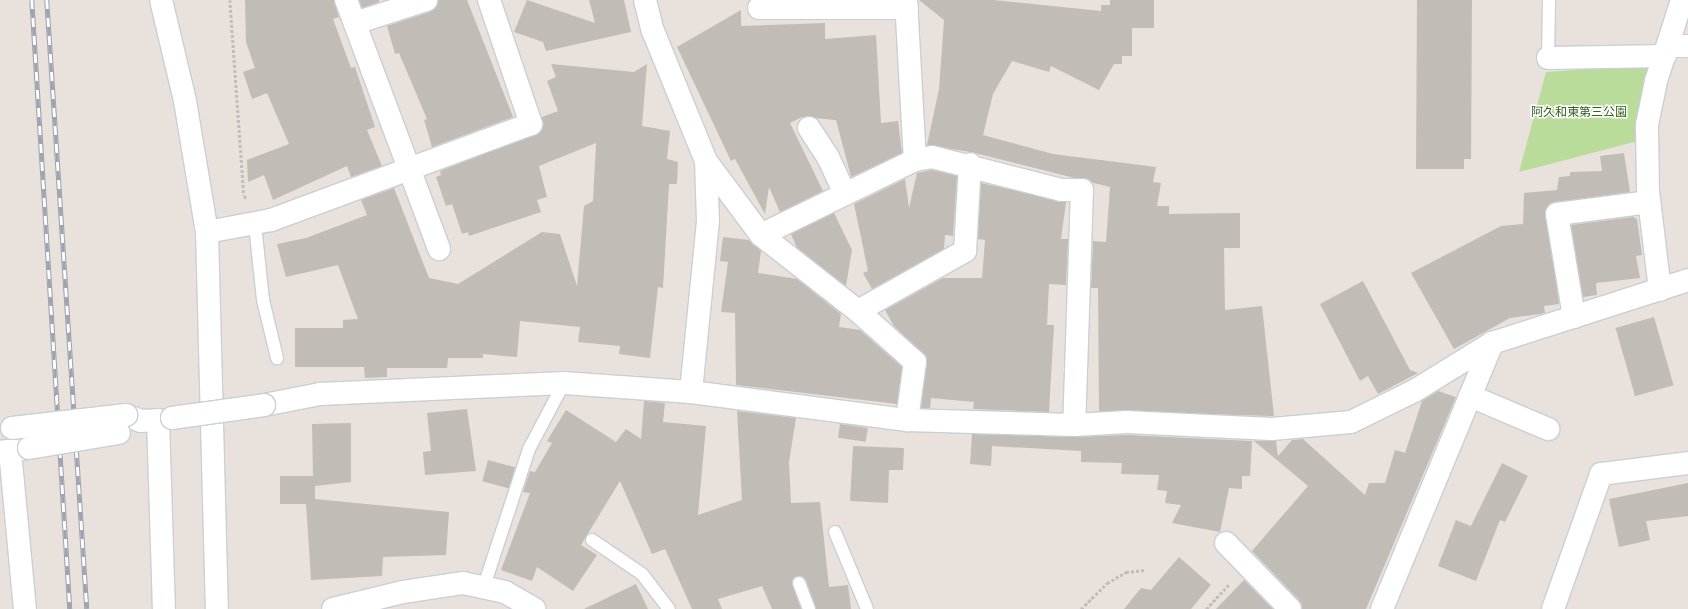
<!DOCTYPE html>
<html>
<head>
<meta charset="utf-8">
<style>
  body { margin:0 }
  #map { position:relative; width:1688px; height:609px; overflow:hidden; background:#e9e1db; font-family:"PT Sans","Noto Sans JP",sans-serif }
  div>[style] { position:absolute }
  .green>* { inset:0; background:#badc9b }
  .building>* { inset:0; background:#c2bcb6; transform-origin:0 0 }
  .path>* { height:2.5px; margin-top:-1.25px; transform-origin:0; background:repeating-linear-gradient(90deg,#bebebe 0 3px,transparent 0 5px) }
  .roads { filter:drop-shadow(1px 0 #c9ced9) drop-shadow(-1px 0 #c9ced9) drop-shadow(0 1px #c9ced9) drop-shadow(0 -1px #c9ced9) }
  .lane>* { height:12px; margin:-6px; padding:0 6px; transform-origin:6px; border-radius:6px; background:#fff }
  .street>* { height:22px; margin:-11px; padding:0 11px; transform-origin:11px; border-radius:11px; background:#fff }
  .secondary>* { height:22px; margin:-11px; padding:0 11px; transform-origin:11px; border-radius:11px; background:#fff }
  .rail>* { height:4.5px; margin-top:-2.25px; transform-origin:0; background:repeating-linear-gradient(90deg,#fff 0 9px,#9ea3b1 0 18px); box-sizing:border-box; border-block:1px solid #9ea3b1 }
  .bridges { filter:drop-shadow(1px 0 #c9ced9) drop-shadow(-1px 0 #c9ced9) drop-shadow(0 1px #c9ced9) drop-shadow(0 -1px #c9ced9) }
  .street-bridge>* { height:22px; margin:-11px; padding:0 11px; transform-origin:11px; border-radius:11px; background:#fff }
  .secondary-bridge>* { height:22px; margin:-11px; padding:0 11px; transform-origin:11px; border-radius:11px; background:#fff }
  span { translate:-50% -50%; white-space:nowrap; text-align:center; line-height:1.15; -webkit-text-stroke:3px #fff; paint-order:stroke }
  .park-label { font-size:12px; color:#345e1f }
</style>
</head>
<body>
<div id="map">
  <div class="green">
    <i style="clip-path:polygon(1651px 65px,1638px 141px,1519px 172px,1546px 72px)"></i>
  </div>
  <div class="building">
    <i style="clip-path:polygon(245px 0,334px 0,339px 17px,333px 19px,351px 68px,355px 67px,375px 127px,367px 130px,382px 166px,351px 177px,347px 166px,273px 200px,264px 175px,248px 182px,247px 160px,289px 144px,267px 93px,252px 99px,243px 72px,255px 68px,246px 42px)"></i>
    <i style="clip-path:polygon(359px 0,379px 0,379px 2px,362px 8px)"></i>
    <i style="clip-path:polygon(438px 0,467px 0,513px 117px,432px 147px,424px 120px,427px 119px,399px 53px,395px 54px,387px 26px,430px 12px)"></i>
    <i style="clip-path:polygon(527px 0,595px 23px,589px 0,624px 0,631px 32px,546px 51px,543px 42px,514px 32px)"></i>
    <i style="clip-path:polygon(919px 0,993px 0,1101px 11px,1101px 5px,1110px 5px,1110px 0,1154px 0,1154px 28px,1132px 28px,1132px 56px,1122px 56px,1122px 64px,1114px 64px,1099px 90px,1051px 66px,1049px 72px,1012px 61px,993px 94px,983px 135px,1053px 154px,1156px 167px,1153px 182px,1161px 183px,1157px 206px,1169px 206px,1169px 214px,1240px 213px,1240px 248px,1224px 248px,1225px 310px,1262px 306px,1274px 416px,1099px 411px,1098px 288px,1091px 288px,1093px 241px,1106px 242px,1110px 187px,971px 152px,927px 145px,939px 89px,944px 20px)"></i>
    <i style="clip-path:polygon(1417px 0,1472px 0,1471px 159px,1464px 159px,1464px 169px,1416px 169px)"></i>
    <i style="clip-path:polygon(741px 10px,741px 26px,825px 23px,825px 39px,876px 35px,881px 123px,898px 121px,902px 153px,851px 177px,836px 120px,802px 117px,790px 123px,823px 191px,780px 212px,769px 187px,765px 214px,735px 159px,731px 161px,677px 47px)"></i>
    <i style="clip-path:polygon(551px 64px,634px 72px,647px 64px,642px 126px,670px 131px,667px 159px,678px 162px,677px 184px,669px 184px,663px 288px,658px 287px,650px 358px,619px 354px,620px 346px,578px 342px,580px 327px,520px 321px,517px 357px,483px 354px,483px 358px,448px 358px,447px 368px,387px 368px,387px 377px,365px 378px,364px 367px,295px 367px,295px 328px,343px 328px,343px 320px,358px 319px,338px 265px,286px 277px,277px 244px,306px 238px,367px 215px,361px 200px,394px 188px,429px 278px,458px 284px,542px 232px,560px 234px,577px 286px,584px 206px,593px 201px,596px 143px,539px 166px,547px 197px,537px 200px,541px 212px,469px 236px,468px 232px,462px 234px,452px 204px,446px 206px,436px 177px,441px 175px,440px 171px,540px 132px,542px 117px,558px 111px,547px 81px,556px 77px)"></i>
    <i style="clip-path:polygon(1624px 153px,1630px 192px,1555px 202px,1546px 209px,1559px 304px,1544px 306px,1545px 313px,1540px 314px,1510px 318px,1454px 349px,1411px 273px,1501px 226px,1523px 224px,1524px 193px,1557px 190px,1559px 177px,1570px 176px,1570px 172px,1602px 171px,1600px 156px)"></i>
    <i style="clip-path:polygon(932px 170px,957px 176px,953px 236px,945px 235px,944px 249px,872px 289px,863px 273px,868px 271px,854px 204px,905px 179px,909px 208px,917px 173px)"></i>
    <i style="clip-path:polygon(981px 183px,1066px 202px,1061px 239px,1068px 239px,1066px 285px,1049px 284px,1047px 325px,1054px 325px,1049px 412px,973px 409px,974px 402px,931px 398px,930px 408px,921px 408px,927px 357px,894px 326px,885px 310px,943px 278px,982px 278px,985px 240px,978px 239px)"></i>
    <i style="clip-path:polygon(834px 213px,852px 250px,846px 286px,797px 248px,791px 234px)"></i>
    <i style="clip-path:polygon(1633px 217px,1637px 219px,1642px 255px,1636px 256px,1640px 278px,1596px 283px,1597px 295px,1583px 297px,1571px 225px)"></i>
    <i style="clip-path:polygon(723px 237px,749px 240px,761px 251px,758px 273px,797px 279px,841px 314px,839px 327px,860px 330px,902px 367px,897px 404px,736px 385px,735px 313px,721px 312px,728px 262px,720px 261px)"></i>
    <i style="clip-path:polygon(1363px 281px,1410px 370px,1418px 373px,1378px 394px,1368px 376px,1360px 381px,1320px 304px)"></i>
    <i style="left:1654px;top:317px;width:71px;height:40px;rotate:74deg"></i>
    <i style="clip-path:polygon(1438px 391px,1456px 397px,1366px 609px,1302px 609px,1299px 600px,1252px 551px,1308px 486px,1254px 441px,1276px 441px,1278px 456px,1292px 440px,1303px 439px,1365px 495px,1369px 483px,1385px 483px,1395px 450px,1405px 453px,1422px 401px)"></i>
    <i style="clip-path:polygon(644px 401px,665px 403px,663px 422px,706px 426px,698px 515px,742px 500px,737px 411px,796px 418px,789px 462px,791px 503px,820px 502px,829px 587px,848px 585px,851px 609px,816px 609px,806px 580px,800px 576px,792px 582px,801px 609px,772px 609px,762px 586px,718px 599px,722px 609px,692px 609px,665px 549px,652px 554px,620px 481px,581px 545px,597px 555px,573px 591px,537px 567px,532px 581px,501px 570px,530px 493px,523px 492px,530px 471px,535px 472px,552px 443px,547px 441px,566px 410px,616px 442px,626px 429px,641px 439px)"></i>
    <i style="clip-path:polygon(467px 409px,476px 471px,425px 475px,423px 452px,431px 451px,427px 413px)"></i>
    <i style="clip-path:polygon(351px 423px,351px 482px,315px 486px,315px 499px,449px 512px,446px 555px,383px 557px,382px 576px,311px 580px,306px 504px,280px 504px,280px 476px,313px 476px,312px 424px)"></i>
    <i style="left:840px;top:424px;width:28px;height:14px;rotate:8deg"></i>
    <i style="clip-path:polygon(972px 434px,1074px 437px,1127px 435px,1252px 441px,1250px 476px,1242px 476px,1242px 489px,1229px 488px,1220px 532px,1172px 523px,1181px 505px,1165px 503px,1167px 491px,1157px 490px,1159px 475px,1121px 474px,1122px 463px,1081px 462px,1081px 451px,992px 446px,991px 466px,970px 464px)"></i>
    <i style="clip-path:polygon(853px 446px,904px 448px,903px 470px,889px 470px,888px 503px,850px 501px)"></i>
    <i style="left:488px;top:460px;width:28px;height:22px;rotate:15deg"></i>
    <i style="clip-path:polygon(1502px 463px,1528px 476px,1505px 522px,1500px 520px,1476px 581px,1438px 566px,1456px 520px,1471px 526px)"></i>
    <i style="clip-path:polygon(1688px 483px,1688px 516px,1646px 521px,1650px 540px,1619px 547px,1609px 499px)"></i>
    <i style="clip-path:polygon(1179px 557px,1211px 585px,1191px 609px,1124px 609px,1141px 588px,1151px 590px)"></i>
    <i style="clip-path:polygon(1244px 580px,1273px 609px,1216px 609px)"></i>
    <i style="clip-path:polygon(636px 584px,648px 609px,584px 609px)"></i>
  </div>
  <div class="path">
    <i style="left:230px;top:0;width:196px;rotate:85.9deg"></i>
    <i style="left:244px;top:196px;width:4px;rotate:45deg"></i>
    <i style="left:1081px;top:609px;width:37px;rotate:-45deg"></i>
    <i style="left:1107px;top:583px;width:22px;rotate:-30deg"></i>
    <i style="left:1126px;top:572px;width:19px;rotate:-6deg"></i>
    <i style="left:1206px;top:609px;width:35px;rotate:-47deg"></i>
  </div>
  <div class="roads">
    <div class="lane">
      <i style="left:1548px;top:58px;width:58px;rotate:-89deg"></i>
      <i style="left:255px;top:225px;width:75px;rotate:83.9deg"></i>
      <i style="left:263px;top:300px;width:60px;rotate:76.4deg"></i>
      <i style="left:835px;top:532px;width:83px;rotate:67.4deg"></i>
      <i style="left:592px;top:540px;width:60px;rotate:34.2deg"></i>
      <i style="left:642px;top:574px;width:44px;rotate:52.4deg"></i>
      <i style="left:799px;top:583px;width:28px;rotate:69deg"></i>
      <i style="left:484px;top:586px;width:144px;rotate:-71.8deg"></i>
      <i style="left:529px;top:449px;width:75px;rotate:-62.1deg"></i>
    </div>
    <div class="street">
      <i style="left:346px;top:0;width:266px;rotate:69.5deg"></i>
      <i style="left:645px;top:0;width:32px;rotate:76deg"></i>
      <i style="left:653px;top:31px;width:140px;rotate:67.8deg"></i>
      <i style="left:706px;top:161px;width:60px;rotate:88.1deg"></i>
      <i style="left:708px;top:221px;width:172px;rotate:95.7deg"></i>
      <i style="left:906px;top:0;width:160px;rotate:86.8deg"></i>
      <i style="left:759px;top:8px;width:148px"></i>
      <i style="left:355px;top:23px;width:75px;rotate:-17.9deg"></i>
      <i style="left:1668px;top:46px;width:20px"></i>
      <i style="left:1548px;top:58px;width:117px;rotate:-1deg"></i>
      <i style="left:809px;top:128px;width:35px;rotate:57deg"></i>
      <i style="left:828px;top:157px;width:41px;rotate:65.3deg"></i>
      <i style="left:706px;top:161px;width:92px;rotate:53.4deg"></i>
      <i style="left:761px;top:235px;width:123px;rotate:38.1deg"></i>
      <i style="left:858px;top:311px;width:76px;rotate:41.8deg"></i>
      <i style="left:915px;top:362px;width:59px;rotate:97.9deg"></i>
      <i style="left:207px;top:232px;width:65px;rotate:-10.6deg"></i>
      <i style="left:271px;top:220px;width:277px;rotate:-20.3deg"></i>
      <i style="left:531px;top:124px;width:131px;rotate:-108.7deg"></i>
      <i style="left:761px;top:235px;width:171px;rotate:-26deg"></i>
      <i style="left:915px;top:160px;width:17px;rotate:-10deg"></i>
      <i style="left:932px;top:157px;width:133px;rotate:14.3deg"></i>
      <i style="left:1061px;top:190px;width:21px"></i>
      <i style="left:1082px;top:190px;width:235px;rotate:91.9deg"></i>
      <i style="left:1660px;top:290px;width:100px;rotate:-96.9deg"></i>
      <i style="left:1648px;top:191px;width:66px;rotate:-90.9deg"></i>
      <i style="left:1647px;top:125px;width:45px;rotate:-78.4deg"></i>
      <i style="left:1656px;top:81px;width:85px;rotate:-72.2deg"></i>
      <i style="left:858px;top:311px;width:123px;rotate:-29.3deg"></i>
      <i style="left:965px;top:251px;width:87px;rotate:-86.7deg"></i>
      <i style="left:1574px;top:317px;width:104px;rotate:-99.4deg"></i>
      <i style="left:1557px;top:214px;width:93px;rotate:-7.4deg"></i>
      <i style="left:1470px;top:396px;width:85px;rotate:22.9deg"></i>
      <i style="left:264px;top:405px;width:57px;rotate:-11.1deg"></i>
      <i style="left:320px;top:394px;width:244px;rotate:-2.6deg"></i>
      <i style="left:564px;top:383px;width:127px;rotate:4.1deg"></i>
      <i style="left:691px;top:392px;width:218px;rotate:7.4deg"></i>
      <i style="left:907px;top:420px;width:167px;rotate:1.7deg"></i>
      <i style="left:1074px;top:425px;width:53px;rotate:-3.2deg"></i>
      <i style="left:1127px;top:422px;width:145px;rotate:2.8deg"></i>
      <i style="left:1272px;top:429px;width:79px;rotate:-5.1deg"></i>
      <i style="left:1351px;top:422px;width:70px;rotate:-26.2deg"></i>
      <i style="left:1414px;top:391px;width:92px;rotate:-31.6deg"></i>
      <i style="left:1492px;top:343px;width:206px;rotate:-17.8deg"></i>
      <i style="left:10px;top:451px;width:159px;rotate:84.6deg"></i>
      <i style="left:1226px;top:543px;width:92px;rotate:45.9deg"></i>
      <i style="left:333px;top:609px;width:72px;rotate:-13.7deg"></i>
      <i style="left:403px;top:592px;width:61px;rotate:-8.5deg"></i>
      <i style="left:463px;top:583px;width:43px;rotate:12.1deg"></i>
      <i style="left:505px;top:592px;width:34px;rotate:30deg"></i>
      <i style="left:1382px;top:609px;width:288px;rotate:-67.5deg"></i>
      <i style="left:1553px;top:609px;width:143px;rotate:-70.4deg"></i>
      <i style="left:1601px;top:474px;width:88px;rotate:-7.2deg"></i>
    </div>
    <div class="secondary">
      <i style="left:161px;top:0;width:104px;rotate:76.6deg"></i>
      <i style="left:185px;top:101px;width:133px;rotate:80.5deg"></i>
      <i style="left:207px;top:232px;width:377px;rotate:88.5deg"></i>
      <i style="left:126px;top:415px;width:16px;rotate:22deg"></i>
      <i style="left:141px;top:421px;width:17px;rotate:-3deg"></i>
      <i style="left:158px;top:420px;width:189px;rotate:88.2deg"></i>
      <i style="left:0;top:452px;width:29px;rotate:-8deg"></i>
    </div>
  </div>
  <div class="rail">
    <i style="left:32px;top:0;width:610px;rotate:86.43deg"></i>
    <i style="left:47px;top:0;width:610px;rotate:86.24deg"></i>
  </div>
  <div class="bridges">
    <div class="street-bridge">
      <i style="left:172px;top:418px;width:93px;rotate:-8deg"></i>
    </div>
    <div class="secondary-bridge">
      <i style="left:12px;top:428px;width:115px;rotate:-6.5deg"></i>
      <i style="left:29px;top:448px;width:91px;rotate:-9.5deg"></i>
    </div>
  </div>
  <div class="park-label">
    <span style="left:1579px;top:112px">阿久和東第三公園</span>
  </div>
</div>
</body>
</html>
